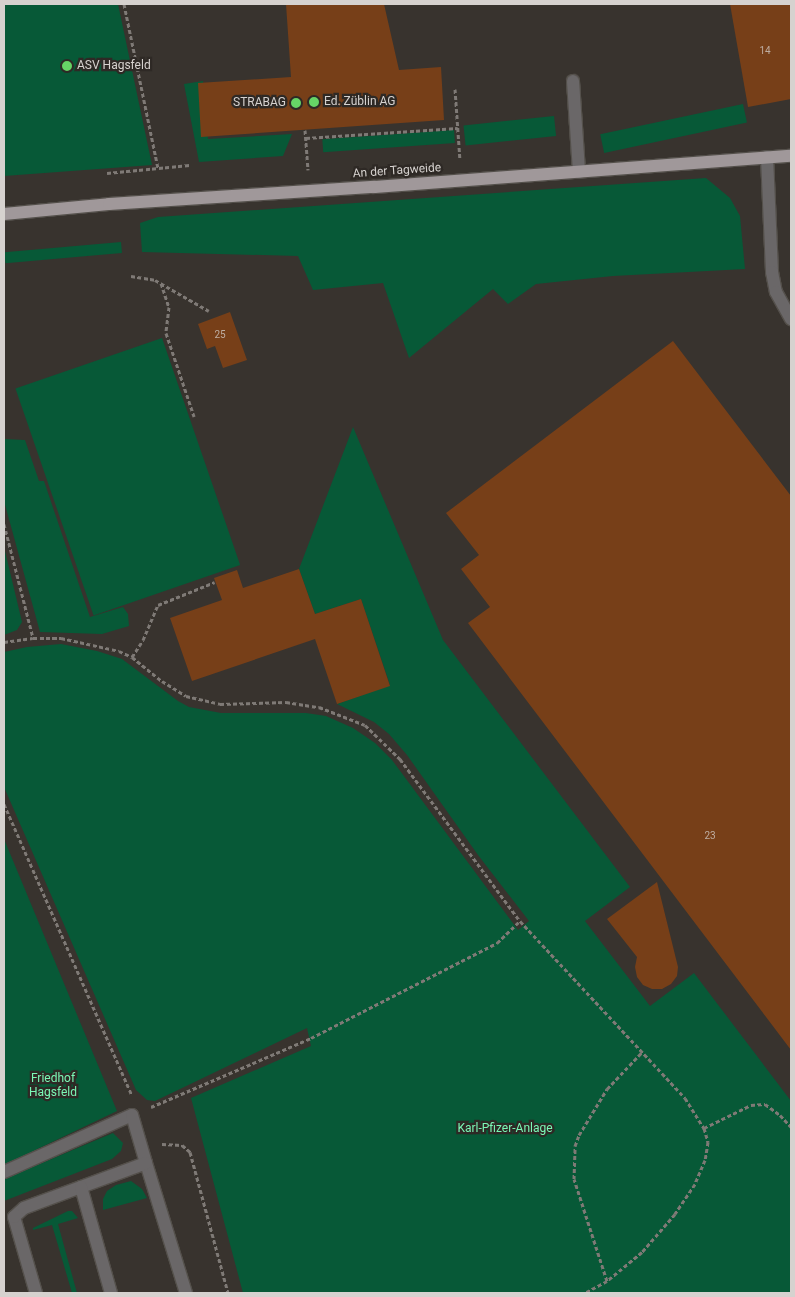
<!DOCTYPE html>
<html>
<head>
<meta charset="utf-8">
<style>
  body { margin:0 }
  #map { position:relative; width:795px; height:1297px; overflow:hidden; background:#38332e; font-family:Roboto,sans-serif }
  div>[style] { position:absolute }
  .green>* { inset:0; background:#075937; transform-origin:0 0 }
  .building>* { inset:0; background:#773f18 }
  .path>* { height:3px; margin-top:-1.5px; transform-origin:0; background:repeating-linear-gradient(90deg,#7f7a76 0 4px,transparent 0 6.5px) }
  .roads { filter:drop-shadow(1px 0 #54504b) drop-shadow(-1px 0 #54504b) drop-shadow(0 1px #54504b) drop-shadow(0 -1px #54504b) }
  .minor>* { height:12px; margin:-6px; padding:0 6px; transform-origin:6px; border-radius:6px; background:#6a6768 }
  .major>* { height:12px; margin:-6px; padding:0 6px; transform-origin:6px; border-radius:6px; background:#a0989a }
  .dots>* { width:14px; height:14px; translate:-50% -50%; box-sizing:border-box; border:2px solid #2e2925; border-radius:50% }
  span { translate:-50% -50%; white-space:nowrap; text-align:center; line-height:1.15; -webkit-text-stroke:4.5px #2e2925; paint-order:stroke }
  .number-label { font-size:10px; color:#beada1 }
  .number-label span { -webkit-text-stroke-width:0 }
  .poi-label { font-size:12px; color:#d6d2cf }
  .left { translate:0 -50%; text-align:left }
  .right { translate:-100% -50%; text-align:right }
  .street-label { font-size:12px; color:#d6d2cf }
  .park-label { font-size:12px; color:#7bf8b6 }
  .frame { position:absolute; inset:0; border:5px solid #d6d2cf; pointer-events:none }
</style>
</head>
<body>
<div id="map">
  <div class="green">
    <i style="clip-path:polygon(4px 4px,118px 4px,152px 165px,4px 176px)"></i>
    <i style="clip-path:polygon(203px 81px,208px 139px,292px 134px,283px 156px,199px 162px,184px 84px)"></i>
    <i style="left:743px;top:104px;width:19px;height:146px;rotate:78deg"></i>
    <i style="left:554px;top:116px;width:20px;height:91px;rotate:84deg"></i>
    <i style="left:454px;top:130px;width:13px;height:132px;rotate:86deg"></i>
    <i style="clip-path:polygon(706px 178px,730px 198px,740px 216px,745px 269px,613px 276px,536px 284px,508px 304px,493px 289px,409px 358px,383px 283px,313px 290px,298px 256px,142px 252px,140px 223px,158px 217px)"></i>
    <i style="left:121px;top:242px;width:11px;height:117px;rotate:85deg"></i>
    <i style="left:162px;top:338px;width:240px;height:155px;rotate:71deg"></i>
    <i style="clip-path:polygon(353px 427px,443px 640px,630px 887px,585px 921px,650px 1006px,694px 973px,791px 1101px,791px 1293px,243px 1293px,191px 1098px,311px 1046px,307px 1028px,155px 1101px,147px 1100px,136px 1090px,4px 787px,4px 652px,27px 647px,61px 644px,97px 651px,122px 659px,178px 701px,189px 707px,221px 713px,306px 713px,326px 716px,353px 728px,375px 743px,392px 760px,518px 930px,529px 921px,478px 855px,407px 755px,389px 734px,374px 722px,337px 704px,390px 685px,361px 599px,315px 614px,299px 569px)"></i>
    <i style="clip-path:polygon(4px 439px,25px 440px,39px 481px,44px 481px,90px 617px,123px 607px,128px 614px,129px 626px,102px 634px,40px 632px,4px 501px)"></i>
    <i style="clip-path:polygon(4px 547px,22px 622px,17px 630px,4px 635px)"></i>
    <i style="clip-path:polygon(4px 839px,117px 1111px,4px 1165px)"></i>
    <i style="clip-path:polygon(113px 1133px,123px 1143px,121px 1151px,112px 1159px,4px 1201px,4px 1179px)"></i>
    <i style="clip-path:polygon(131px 1181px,142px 1189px,147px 1198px,103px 1210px,103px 1199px,107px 1191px,116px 1185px)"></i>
    <i style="clip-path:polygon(68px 1211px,72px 1211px,78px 1218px,58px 1224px,77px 1293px,72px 1293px,52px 1225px,33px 1230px,33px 1228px)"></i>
  </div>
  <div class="building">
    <i style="clip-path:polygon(286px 4px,384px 4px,399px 70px,441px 67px,444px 120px,201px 137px,198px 83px,291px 77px)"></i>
    <i style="clip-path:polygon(730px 4px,791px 4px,791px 99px,748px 107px)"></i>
    <i style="clip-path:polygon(230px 312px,247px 360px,223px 368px,215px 346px,207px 349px,198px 324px)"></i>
    <i style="clip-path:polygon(673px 341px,791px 496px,791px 1050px,468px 623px,490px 607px,461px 569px,479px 555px,446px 513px)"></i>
    <i style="clip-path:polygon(299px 569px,315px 614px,361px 599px,390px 686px,337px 704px,315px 639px,192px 681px,170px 618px,222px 600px,214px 578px,237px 570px,243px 588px)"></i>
    <i style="clip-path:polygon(657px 882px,678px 967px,677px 976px,671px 984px,662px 989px,652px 989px,643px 985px,637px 977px,635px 967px,637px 957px,607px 919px)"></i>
  </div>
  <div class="path">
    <i style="left:124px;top:4px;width:167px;rotate:78.3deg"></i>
    <i style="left:455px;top:89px;width:71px;rotate:86deg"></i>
    <i style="left:305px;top:130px;width:40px;rotate:85.7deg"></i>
    <i style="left:306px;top:138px;width:152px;rotate:-3.8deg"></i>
    <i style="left:107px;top:173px;width:83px;rotate:-5.5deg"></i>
    <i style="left:131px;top:276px;width:24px;rotate:9deg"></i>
    <i style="left:155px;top:280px;width:62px;rotate:29.9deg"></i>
    <i style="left:161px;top:283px;width:25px;rotate:72deg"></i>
    <i style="left:169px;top:307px;width:26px;rotate:97deg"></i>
    <i style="left:166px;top:333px;width:88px;rotate:71.4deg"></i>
    <i style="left:4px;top:524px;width:118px;rotate:75.7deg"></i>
    <i style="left:4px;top:642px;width:29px;rotate:-8deg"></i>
    <i style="left:33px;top:638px;width:28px"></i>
    <i style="left:61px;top:638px;width:59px;rotate:12.6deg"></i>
    <i style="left:119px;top:651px;width:14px;rotate:25deg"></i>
    <i style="left:132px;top:657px;width:38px;rotate:39deg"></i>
    <i style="left:162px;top:681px;width:28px;rotate:32deg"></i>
    <i style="left:186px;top:696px;width:35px;rotate:13deg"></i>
    <i style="left:220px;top:704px;width:66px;rotate:-1.7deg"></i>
    <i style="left:286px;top:702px;width:33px;rotate:9deg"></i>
    <i style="left:319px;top:707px;width:49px;rotate:21.4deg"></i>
    <i style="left:365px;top:725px;width:49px;rotate:44.2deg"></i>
    <i style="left:400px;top:759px;width:202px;rotate:53.5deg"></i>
    <i style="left:520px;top:921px;width:242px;rotate:47deg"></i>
    <i style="left:685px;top:1098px;width:36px;rotate:58deg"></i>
    <i style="left:704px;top:1128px;width:15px;rotate:74deg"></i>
    <i style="left:708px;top:1142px;width:18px;rotate:99deg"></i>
    <i style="left:705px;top:1160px;width:26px;rotate:113deg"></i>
    <i style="left:695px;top:1184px;width:36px;rotate:124deg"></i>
    <i style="left:675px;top:1214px;width:50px;rotate:131deg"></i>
    <i style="left:642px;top:1252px;width:45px;rotate:140.4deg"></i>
    <i style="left:607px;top:1281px;width:26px;rotate:152deg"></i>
    <i style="left:132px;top:657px;width:20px;rotate:-57deg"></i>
    <i style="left:143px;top:640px;width:38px;rotate:-67deg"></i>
    <i style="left:158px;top:605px;width:61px;rotate:-22deg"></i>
    <i style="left:4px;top:804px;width:317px;rotate:66.3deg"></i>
    <i style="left:151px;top:1107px;width:174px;rotate:-23.3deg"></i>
    <i style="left:311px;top:1038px;width:209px;rotate:-27.1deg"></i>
    <i style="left:497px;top:943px;width:32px;rotate:-44deg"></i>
    <i style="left:704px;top:1128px;width:52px;rotate:-26.1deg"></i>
    <i style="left:751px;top:1105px;width:14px;rotate:-4deg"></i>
    <i style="left:765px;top:1104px;width:19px;rotate:36deg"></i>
    <i style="left:780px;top:1115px;width:16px;rotate:47deg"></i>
    <i style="left:162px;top:1144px;width:20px;rotate:3deg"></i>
    <i style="left:182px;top:1145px;width:11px;rotate:41deg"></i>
    <i style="left:190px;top:1152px;width:146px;rotate:74.9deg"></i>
    <i style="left:607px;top:1281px;width:107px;rotate:-107.9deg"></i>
    <i style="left:574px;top:1179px;width:33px;rotate:-88deg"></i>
    <i style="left:575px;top:1146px;width:12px;rotate:-70deg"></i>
    <i style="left:579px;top:1135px;width:54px;rotate:-58.7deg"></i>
    <i style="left:607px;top:1089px;width:52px;rotate:-46.5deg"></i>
  </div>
  <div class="roads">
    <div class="minor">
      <i style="left:573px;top:81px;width:91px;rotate:86.2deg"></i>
      <i style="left:767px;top:157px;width:115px;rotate:87.5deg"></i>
      <i style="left:772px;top:272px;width:20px;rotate:79deg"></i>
      <i style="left:776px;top:292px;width:31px;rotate:61deg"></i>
      <i style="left:146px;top:1163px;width:136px;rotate:72.9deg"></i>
      <i style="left:4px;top:1172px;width:140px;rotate:-24deg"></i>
      <i style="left:132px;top:1115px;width:50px;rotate:73.7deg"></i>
      <i style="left:146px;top:1163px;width:69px;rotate:159.7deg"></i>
      <i style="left:36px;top:1293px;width:79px;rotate:-106.1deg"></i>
      <i style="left:14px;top:1217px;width:13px;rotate:-42deg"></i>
      <i style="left:24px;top:1208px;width:61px;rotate:-20.2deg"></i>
      <i style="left:81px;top:1187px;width:110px;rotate:74.2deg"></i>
    </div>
    <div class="major">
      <i style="left:4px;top:214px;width:105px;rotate:-5.4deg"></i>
      <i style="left:109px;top:204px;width:266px;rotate:-3.7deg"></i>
      <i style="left:374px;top:187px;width:418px;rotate:-4.3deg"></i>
    </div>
  </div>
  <div class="dots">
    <i style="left:67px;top:66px;background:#66d466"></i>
    <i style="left:314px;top:102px;background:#66d466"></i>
    <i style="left:296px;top:103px;background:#66d466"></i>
  </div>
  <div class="number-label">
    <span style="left:765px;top:51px">14</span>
    <span style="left:220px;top:335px">25</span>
    <span style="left:710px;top:836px">23</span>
  </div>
  <div class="poi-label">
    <span class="left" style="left:77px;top:66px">ASV Hagsfeld</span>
    <span class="left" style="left:324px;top:102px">Ed. Züblin AG</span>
    <span class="right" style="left:286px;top:103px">STRABAG</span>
  </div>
  <div class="street-label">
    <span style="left:397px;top:171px;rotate:-4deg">An der Tagweide</span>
  </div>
  <div class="park-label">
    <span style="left:53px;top:1086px">Friedhof<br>Hagsfeld</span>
    <span style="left:505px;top:1129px">Karl-Pfizer-Anlage</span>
  </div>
  <div class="frame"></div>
</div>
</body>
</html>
